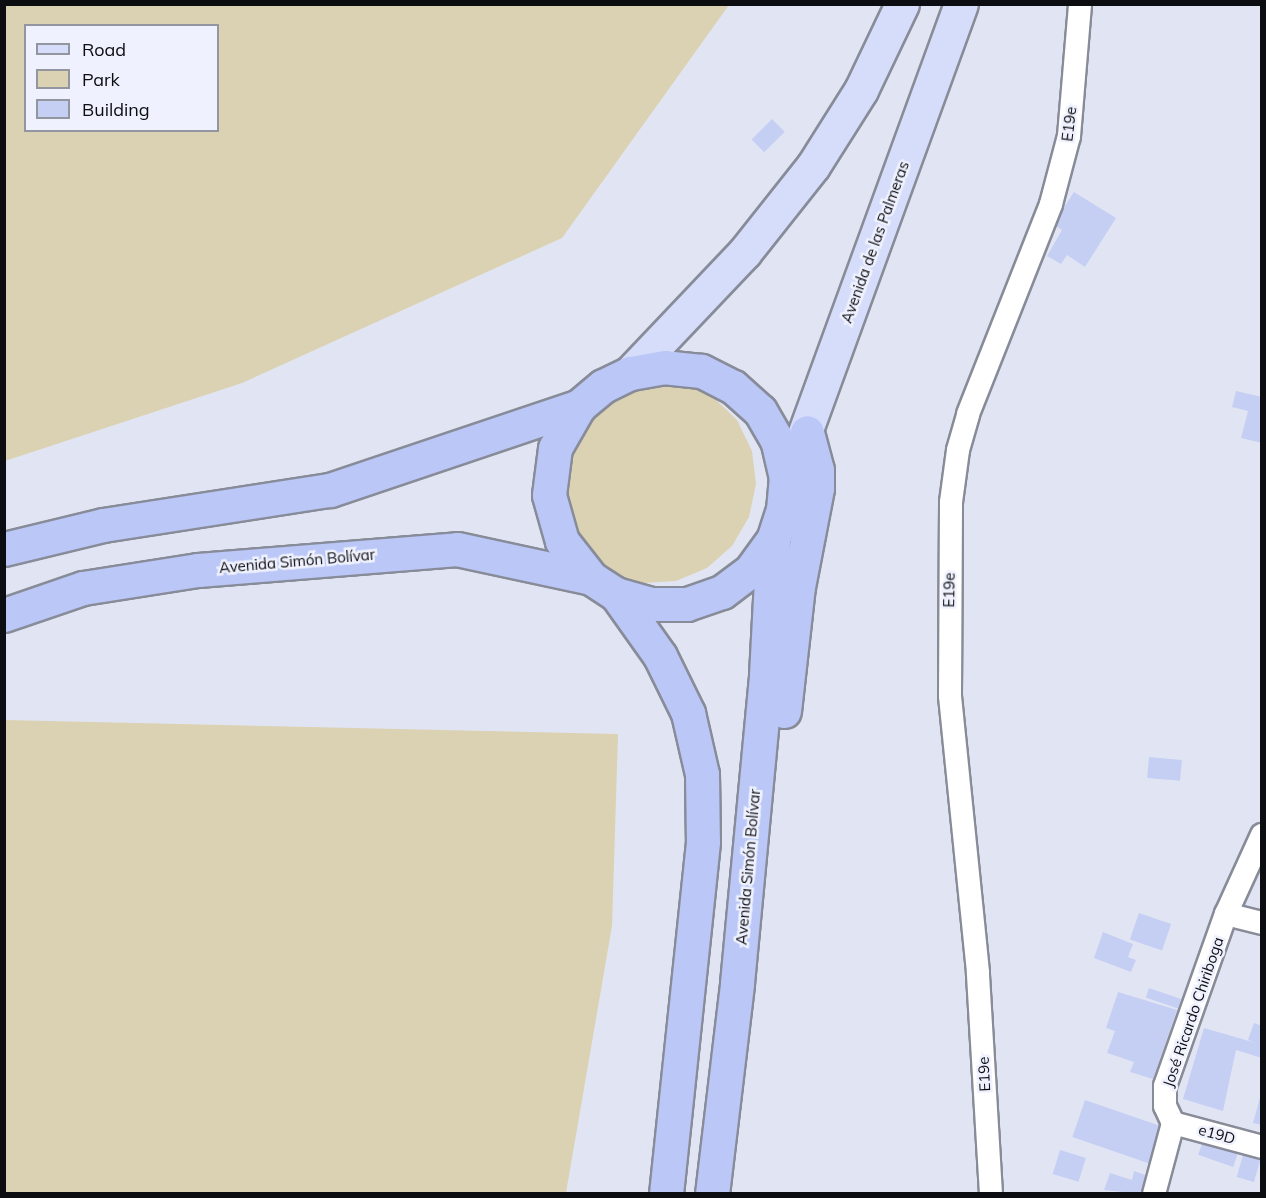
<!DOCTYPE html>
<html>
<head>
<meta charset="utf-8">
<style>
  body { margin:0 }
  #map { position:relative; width:1266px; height:1198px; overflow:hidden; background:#e1e5f3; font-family:Mulish,sans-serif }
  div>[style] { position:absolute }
  .green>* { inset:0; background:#dbd2b3 }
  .building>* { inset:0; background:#c5cff3; transform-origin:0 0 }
  .roads { filter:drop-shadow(2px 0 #888b98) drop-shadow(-2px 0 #888b98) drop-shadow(0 2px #888b98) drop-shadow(0 -2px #888b98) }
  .street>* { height:22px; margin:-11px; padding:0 11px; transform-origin:11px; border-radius:11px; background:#fff }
  .primary>* { height:33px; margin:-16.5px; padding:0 16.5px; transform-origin:16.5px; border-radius:16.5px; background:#d6ddfa }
  .highway>* { height:33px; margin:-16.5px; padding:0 16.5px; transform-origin:16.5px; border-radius:16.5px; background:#bac7f7 }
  span { translate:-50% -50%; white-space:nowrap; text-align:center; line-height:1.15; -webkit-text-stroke:5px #eff2fe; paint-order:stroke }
  .street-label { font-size:15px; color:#0c0d11 }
  .frame { position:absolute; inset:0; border:6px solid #0c0d11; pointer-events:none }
  .legend { position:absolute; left:24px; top:24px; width:195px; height:108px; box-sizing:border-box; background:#eff2fe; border:2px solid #94969f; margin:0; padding:8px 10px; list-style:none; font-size:18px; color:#0c0d11 }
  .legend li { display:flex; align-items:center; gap:12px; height:30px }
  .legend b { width:30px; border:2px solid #94969f }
</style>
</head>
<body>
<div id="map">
  <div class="green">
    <i style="clip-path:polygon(evenodd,4px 5px,5px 4px,729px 5px,562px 238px,242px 383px,5px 461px,4px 5px,26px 26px,218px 26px,218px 130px,26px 130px,26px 26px)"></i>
    <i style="clip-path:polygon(683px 382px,713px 397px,737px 420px,752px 451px,756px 484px,749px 517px,732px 546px,707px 568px,676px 581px,642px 583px,610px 574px,583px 554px,554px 461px,617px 386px)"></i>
    <i style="clip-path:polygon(5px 720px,618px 734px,612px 926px,566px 1193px,5px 1193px)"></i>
  </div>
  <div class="building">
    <i style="left:772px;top:119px;width:18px;height:29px;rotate:45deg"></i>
    <i style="clip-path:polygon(1074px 192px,1116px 218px,1085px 267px,1067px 255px,1061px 264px,1047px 256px,1062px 230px,1053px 224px)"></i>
    <i style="clip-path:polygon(1236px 391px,1262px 397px,1262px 443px,1241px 438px,1248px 411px,1232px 407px)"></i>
    <i style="left:1149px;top:757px;width:33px;height:21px;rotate:5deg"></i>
    <i style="left:1139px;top:913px;width:34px;height:28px;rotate:19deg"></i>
    <i style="clip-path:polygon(1103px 932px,1133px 944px,1128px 957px,1136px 960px,1131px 972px,1094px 958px)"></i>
    <i style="left:1149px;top:988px;width:34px;height:10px;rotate:19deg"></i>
    <i style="clip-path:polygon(1118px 992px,1177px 1010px,1153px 1079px,1130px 1072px,1134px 1062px,1107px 1053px,1115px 1031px,1106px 1028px)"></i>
    <i style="clip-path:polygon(1254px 1023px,1262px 1026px,1262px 1058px,1236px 1050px,1223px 1111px,1183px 1099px,1204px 1028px,1256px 1043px,1248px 1040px)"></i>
    <i style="clip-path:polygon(1261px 1094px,1262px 1094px,1262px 1125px,1253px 1123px)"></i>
    <i style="left:1085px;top:1100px;width:83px;height:39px;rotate:19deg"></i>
    <i style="left:1205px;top:1135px;width:37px;height:21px;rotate:19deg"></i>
    <i style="left:1060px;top:1150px;width:27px;height:25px;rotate:17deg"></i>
    <i style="left:1243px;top:1155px;width:18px;height:23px;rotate:16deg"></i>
    <i style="clip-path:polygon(1134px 1171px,1148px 1176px,1142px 1194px,1104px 1190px,1110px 1173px,1132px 1180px)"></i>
  </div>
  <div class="roads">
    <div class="street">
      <i style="left:1226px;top:914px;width:37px;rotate:14deg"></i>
      <i style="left:1173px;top:1123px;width:92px;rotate:15.1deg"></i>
      <i style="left:991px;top:1194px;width:222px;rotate:-93.4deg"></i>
      <i style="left:978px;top:972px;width:277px;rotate:-95.8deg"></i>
      <i style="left:950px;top:696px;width:194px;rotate:-89.7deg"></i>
      <i style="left:951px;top:502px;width:52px;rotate:-82.3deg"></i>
      <i style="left:958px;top:450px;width:37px;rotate:-74deg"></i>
      <i style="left:968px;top:414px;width:226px;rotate:-68.4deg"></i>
      <i style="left:1051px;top:204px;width:70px;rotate:-75.2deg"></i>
      <i style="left:1069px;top:136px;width:132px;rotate:-85.2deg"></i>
      <i style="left:1154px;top:1194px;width:73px;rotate:-75deg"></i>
      <i style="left:1173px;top:1123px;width:19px;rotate:-115deg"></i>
      <i style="left:1165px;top:1106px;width:20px;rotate:-90deg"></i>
      <i style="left:1165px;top:1086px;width:182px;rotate:-70.5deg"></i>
      <i style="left:1226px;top:914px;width:87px;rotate:-65.5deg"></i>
    </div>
    <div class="primary">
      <i style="left:630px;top:373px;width:166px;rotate:-46.5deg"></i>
      <i style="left:744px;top:253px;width:111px;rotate:-51.6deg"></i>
      <i style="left:813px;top:166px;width:90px;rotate:-57.7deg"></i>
      <i style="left:861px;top:90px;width:95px;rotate:-64.5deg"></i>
      <i style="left:796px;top:457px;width:482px;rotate:-70deg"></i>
    </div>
    <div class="highway">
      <i style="left:4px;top:549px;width:102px;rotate:-13.6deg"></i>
      <i style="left:103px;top:525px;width:230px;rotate:-8.8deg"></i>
      <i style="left:330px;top:490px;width:263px;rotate:-18.6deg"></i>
      <i style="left:616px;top:594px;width:76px;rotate:54.6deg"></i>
      <i style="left:660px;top:656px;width:64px;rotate:63.8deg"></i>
      <i style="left:688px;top:713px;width:63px;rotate:77.1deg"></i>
      <i style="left:702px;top:774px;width:68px;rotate:89.2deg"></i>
      <i style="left:703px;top:842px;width:354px;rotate:96deg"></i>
      <i style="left:4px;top:615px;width:83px;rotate:-18.9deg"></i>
      <i style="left:83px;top:588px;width:116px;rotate:-8.9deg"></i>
      <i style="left:198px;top:570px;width:260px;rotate:-4.6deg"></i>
      <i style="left:457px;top:549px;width:137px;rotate:12.2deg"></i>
      <i style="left:591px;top:578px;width:30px;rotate:33deg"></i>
      <i style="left:616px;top:594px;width:36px;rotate:16deg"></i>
      <i style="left:651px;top:604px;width:36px"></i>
      <i style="left:687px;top:604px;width:37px;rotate:-19deg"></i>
      <i style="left:722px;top:592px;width:36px;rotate:-37deg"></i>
      <i style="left:751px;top:570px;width:37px;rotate:-54deg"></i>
      <i style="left:773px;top:540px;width:32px;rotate:-72deg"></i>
      <i style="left:783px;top:510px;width:32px;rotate:-85deg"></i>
      <i style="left:786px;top:478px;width:37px;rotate:-103deg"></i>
      <i style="left:778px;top:442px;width:36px;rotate:-120deg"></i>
      <i style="left:760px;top:411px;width:36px;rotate:-138deg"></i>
      <i style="left:733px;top:387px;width:36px;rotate:-153deg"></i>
      <i style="left:701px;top:371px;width:36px;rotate:-174deg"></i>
      <i style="left:665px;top:367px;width:36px;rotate:170deg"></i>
      <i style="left:630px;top:373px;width:30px;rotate:154deg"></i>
      <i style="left:603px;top:386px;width:31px;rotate:140deg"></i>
      <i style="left:579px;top:406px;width:48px;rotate:119.7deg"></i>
      <i style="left:555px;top:448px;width:47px;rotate:97.3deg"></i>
      <i style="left:549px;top:495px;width:48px;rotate:74.2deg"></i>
      <i style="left:562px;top:541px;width:47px;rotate:51.9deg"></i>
      <i style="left:784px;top:711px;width:125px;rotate:-83.6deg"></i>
      <i style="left:798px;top:587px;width:101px;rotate:-79.1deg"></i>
      <i style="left:817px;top:488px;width:18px;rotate:-90deg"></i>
      <i style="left:817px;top:470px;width:39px;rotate:-105deg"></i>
      <i style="left:712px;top:1194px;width:212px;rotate:-83.2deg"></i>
      <i style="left:737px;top:983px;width:309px;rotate:-84.6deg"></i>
      <i style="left:766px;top:675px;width:135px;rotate:-87deg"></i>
    </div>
  </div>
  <div class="street-label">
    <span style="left:1069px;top:124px;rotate:-83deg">E19e</span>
    <span style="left:875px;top:242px;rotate:-70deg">Avenida de las Palmeras</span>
    <span style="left:297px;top:561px;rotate:-5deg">Avenida Simón Bolívar</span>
    <span style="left:949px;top:590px;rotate:-89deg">E19e</span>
    <span style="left:748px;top:867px;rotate:-85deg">Avenida Simón Bolívar</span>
    <span style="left:1193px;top:1012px;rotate:-71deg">José Ricardo Chiriboga</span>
    <span style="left:984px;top:1074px;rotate:-93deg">E19e</span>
    <span style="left:1217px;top:1134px;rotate:15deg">e19D</span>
  </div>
  <div class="frame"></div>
  <ul class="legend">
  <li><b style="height:8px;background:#d6ddfa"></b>Road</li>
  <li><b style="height:16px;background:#dbd2b3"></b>Park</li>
  <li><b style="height:16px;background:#c5cff3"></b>Building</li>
  </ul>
</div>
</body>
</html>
